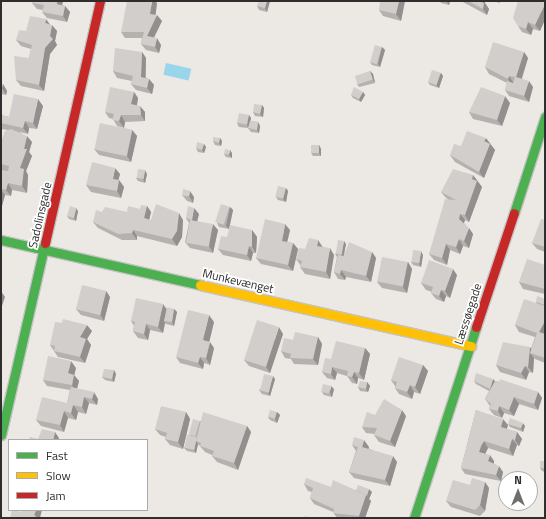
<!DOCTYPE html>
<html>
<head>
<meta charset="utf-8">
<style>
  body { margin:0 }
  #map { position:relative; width:546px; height:519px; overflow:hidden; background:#ece8e4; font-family:"Titillium Web",sans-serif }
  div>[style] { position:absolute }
  .water>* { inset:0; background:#99d6ec; transform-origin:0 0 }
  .roads { filter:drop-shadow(1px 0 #c5c4c5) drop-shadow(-1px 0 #c5c4c5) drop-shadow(0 1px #c5c4c5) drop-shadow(0 -1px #c5c4c5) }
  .fast>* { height:9px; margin:-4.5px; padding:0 4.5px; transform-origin:4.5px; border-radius:4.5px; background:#4caf50 }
  .slow>* { height:9px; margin:-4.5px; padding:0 4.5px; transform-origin:4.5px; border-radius:4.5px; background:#ffc107 }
  .jam>* { height:9px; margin:-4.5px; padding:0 4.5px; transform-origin:4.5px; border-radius:4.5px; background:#c62828 }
  .wall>* { inset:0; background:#b4b1af }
  .shaded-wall>* { inset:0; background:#92908e }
  .building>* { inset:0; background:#d1cecb; transform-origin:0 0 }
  span { translate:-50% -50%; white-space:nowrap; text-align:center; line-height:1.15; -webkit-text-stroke:3.5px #fff; paint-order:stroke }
  .street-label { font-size:12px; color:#2e2e2e }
  .frame { position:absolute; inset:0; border:2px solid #2e2e2e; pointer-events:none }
  .legend { position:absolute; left:8px; top:439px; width:140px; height:72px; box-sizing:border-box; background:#fff; border:1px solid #ababab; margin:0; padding:5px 7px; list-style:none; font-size:12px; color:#2e2e2e }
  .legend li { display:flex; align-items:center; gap:8px; height:20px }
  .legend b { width:20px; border:1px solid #ababab }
  .north { position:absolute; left:498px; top:471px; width:40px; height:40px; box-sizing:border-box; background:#fff; border:1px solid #ababab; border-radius:50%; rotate:0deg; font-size:11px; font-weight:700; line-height:16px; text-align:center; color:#2e2e2e }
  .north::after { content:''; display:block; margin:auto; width:14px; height:18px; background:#706f6e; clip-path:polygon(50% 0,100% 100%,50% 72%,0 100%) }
</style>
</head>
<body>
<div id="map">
  <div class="water">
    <i style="left:166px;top:63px;width:26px;height:12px;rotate:13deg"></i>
  </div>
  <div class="roads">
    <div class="fast">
      <i style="left:514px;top:213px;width:101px;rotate:-72.1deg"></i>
      <i style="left:1px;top:240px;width:204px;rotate:12.7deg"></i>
      <i style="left:1px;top:435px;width:197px;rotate:-77.1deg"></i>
      <i style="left:414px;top:518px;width:201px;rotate:-72deg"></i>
    </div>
    <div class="slow">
      <i style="left:200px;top:285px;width:278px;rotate:12.7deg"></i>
    </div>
    <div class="jam">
      <i style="left:45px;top:243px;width:248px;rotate:-77.2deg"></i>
      <i style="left:476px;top:327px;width:120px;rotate:-71.6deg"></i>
    </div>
  </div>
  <div class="wall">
    <i style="clip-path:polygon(33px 1px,63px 1px,62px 5px,65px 6px,70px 12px,67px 22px,47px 18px,42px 12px,43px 10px,37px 9px,32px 3px)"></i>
    <i style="clip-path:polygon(270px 1px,267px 12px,259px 10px,257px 6px)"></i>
    <i style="clip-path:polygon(405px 1px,401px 21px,383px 16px,379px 10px)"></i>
    <i style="clip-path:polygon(440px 1px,450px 1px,449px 5px,441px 3px)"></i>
    <i style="clip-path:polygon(461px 1px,485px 1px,485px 3px,489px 9px,487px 15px)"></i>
    <i style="clip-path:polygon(492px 1px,500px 1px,500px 3px)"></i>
    <i style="clip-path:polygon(518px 1px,542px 1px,540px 31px,533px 29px,531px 35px,522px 32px,518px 26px)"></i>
    <i style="clip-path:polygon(157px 3px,155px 15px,162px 21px,154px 38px,161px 45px,159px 53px,146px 50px,141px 44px,142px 38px,125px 38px,121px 32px)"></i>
    <i style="clip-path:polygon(49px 24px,57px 31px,55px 41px,57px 45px,50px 54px,44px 91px,21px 86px,16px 80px,29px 58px,31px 49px,21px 46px,16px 40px,26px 31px)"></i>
    <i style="clip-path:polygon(382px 47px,385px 50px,380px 67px,372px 65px,370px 62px)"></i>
    <i style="clip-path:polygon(142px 52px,146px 58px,146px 78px,149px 79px,154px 85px,152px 94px,136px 90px,131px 84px,132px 81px,117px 78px,113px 71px)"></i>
    <i style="clip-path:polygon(524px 52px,528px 58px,522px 79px,533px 87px,529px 102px,509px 96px,505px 90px,507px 83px,489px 74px,485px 67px)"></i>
    <i style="clip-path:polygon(370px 71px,373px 74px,375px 83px,359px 87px,357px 84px)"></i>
    <i style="clip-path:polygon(441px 73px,443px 76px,439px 88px,430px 85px,428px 82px)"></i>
    <i style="clip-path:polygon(1px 84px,3px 84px,7px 91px,6px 95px,1px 94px)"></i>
    <i style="clip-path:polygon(134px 92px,138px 98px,137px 105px,145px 112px,145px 121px,125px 122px,124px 128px,117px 126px,113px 119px,109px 118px,105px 112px)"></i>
    <i style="clip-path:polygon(363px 92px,365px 95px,361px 102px,353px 98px,351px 95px)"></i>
    <i style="clip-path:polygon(510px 103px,502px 126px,473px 119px,469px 112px)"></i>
    <i style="clip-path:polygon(262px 105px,264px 108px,263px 117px,255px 116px,253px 112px)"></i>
    <i style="clip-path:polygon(43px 106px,37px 129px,29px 128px,28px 134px,19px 132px,32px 142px,29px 152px,32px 156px,26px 171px,28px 175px,27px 193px,12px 190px,11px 196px,5px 195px,1px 209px,1px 170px,2px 170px,1px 169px,1px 142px,8px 130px,1px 129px,1px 115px,9px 117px)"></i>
    <i style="clip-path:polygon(249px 115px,251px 118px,250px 121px,258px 122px,260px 126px,259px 133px,251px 132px,248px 128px,239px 127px,237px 123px)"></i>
    <i style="clip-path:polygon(132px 130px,137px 136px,131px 162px,99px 155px,94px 149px)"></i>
    <i style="clip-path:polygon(220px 138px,222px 141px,221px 146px,215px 145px,213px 141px)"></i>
    <i style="clip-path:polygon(489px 143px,495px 150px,484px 178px,455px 162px,450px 155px)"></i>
    <i style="clip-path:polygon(204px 144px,206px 147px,204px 153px,198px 152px,196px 148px)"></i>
    <i style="clip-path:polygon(319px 145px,321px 149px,321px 156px,313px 156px,311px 153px)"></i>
    <i style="clip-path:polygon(232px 153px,232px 158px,226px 157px,224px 154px)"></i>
    <i style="clip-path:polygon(120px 174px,118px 180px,119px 180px,124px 187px,121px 198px,91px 192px,86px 185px)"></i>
    <i style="clip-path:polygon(147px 174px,145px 183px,138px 181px,136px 178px)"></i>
    <i style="clip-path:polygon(473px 175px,482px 187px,469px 222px,465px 220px,464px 223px,473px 234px,469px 248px,463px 246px,460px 254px,450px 250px,447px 265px,434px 260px,429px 254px,448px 199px,446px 198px,441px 192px)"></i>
    <i style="clip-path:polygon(286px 188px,288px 191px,286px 202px,278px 200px,276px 197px)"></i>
    <i style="clip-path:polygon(182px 195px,194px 197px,193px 203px,187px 201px)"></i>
    <i style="clip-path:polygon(147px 206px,151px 212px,149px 220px,183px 220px,182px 237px,177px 246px,137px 236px,137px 240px,122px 240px,98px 228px,93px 222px,127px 212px,140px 209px)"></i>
    <i style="clip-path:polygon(230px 207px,233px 210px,229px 229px,219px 227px,217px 223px)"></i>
    <i style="clip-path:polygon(78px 211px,76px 221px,69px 219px,67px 216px)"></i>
    <i style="clip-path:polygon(199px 214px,197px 221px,218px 230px,213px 253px,190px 248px,185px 242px,189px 223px,186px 218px)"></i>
    <i style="clip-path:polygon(545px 220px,545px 252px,537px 249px,532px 243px)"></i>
    <i style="clip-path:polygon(252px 230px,257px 237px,256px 253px,253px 253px,251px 261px,223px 255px,218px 249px,227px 237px)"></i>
    <i style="clip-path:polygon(290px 230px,287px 242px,293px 243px,298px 249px,293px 271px,261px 264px,256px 258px)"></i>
    <i style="clip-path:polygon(346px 244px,344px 256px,372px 252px,376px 258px,371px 282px,346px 277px,345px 280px,338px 279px,334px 272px,337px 257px,335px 254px)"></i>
    <i style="clip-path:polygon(322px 246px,334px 255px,330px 279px,305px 274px,300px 267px,301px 266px,296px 259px,305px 249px)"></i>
    <i style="clip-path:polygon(423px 255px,421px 267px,413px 265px,411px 262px)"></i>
    <i style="clip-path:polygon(408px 262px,412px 269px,407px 293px,382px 288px,377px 282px)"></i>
    <i style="clip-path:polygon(545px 265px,545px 294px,523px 289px,519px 282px)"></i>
    <i style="clip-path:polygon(457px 275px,450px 298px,446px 296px,444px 302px,436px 299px,431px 293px,432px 292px,426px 290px,421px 283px)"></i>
    <i style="clip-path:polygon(106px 291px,110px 297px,104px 321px,81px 315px,76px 309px)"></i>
    <i style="clip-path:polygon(545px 299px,545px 363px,535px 359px,534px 358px,533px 373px,529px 372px,526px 380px,500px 372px,496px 365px,531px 349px,535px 337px,519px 332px,515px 325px,537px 304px,536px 302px)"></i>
    <i style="clip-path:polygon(166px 309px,174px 309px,177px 312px,174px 326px,166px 324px,165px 323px,163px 333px,150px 330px,148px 340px,138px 338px,133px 331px,134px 326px,131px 321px)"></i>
    <i style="clip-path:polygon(214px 322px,209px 342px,214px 348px,210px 365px,204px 363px,203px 369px,180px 363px,176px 357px)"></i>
    <i style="clip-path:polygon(92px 331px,87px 339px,91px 345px,85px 363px,58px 357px,50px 345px)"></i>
    <i style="clip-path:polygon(283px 334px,270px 373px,249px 366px,244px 360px)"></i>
    <i style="clip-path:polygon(318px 337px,322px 344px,318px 365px,294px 364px,291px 359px,285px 358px,281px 351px,293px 340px)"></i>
    <i style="clip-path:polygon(365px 348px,370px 354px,364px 380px,358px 378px,357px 384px,352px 383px,347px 376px,337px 373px,335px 380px,327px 378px,322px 372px,331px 359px)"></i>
    <i style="clip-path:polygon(423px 365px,428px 371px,420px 394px,414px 392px,412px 399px,399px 394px,395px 388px,395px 386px,391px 380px)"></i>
    <i style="clip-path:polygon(76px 368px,74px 375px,79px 381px,77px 389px,98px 399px,97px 405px,89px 403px,86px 414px,78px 412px,76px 420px,68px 418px,64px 432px,41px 426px,36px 420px,67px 403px,70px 390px,47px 386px,43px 380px)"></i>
    <i style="clip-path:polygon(114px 370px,116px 374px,114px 382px,105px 380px,102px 377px)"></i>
    <i style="clip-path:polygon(275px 379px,270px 396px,262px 394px,259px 390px)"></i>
    <i style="clip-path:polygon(474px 381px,495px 381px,538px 392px,542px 398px,538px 410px,519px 404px,514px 416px,504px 413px,502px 418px,494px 415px,489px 409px,490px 406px,485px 399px,489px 391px,476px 384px)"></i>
    <i style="clip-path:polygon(367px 382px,370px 386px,368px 392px,360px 391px,358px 387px)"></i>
    <i style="clip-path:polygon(334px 389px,332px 397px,324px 395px,322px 392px)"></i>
    <i style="clip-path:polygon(476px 410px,508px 425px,507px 429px,517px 432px,522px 439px,519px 446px,517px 445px,513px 456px,488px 448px,486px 452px,485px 453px,494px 461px,494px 464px,503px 472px,501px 481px,465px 474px,461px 468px)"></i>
    <i style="clip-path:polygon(186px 412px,190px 419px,183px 449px,170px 445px,165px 439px,166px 437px,160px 435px,155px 429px)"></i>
    <i style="clip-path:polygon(277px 412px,280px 415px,277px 423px,270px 420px,268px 417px)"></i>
    <i style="clip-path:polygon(375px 415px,406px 416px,395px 447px,379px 442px,374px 435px,375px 434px,366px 433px,362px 427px)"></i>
    <i style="clip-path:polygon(200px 421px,247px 426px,251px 432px,238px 470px,217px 462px,212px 456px,212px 455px,205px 452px,198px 444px,196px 453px,187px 451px,184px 448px,190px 436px,189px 434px)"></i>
    <i style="clip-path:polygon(508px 424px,525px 426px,523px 432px,510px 427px)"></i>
    <i style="clip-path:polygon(352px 445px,369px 447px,368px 448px,397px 462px,390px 486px,354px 478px,349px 472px,356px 451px)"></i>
    <i style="clip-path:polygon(545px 461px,545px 472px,542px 471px,540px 468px)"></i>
    <i style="clip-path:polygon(485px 482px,489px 488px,485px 511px,480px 516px,451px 507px,446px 501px,470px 485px)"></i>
    <i style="clip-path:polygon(304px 484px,372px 492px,369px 499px,371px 501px,365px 518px,337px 518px,333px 512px,314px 504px,310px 498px,312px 492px,308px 491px)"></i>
  </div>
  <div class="shaded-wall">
    <i style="clip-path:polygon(57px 1px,63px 1px,61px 11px,57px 4px)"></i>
    <i style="clip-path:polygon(152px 1px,155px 1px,157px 3px,155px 20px,150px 14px)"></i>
    <i style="clip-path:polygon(267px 1px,270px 1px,267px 12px,265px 8px)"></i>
    <i style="clip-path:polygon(399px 1px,405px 1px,401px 21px,396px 14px)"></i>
    <i style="clip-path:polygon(447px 1px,450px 1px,449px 5px,447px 2px)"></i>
    <i style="clip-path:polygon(479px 1px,485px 1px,485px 3px,489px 9px,487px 15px,483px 9px)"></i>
    <i style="clip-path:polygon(545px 4px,545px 20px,540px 31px,535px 25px)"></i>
    <i style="clip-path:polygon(65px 6px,70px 12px,67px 22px,63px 16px)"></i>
    <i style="clip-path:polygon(157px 15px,162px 21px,151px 43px,147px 36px)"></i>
    <i style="clip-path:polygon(46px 19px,51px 26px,45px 23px)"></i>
    <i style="clip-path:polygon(528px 22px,533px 29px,531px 35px,526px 29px)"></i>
    <i style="clip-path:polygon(52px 25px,57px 31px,55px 41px,57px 45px,50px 54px,44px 91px,39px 85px,45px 48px,50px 36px)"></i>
    <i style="clip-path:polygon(157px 38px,161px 45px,159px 53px,155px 47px)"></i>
    <i style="clip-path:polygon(382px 47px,385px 50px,380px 67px,378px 64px)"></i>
    <i style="clip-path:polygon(142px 52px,146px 58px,145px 83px,141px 77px)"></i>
    <i style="clip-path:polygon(524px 52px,528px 58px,520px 83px,516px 77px)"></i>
    <i style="clip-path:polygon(370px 71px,373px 74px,375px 83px,373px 80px)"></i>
    <i style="clip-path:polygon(441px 73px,443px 76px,439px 88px,436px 85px)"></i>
    <i style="clip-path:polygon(509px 76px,513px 82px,512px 86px,508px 79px)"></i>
    <i style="clip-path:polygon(149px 79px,154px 85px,152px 94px,147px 88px)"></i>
    <i style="clip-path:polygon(529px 81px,533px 87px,529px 102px,524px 96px)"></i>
    <i style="clip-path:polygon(3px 84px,7px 91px,6px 95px,2px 88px)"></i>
    <i style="clip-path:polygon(134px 92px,138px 98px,136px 110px,131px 104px)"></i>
    <i style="clip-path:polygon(363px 92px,365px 95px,361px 102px,359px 99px)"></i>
    <i style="clip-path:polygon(505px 96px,510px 103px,502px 126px,497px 120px)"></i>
    <i style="clip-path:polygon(38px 99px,43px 106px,37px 129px,33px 123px)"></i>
    <i style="clip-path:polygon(262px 105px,264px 108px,263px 117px,260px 114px)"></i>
    <i style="clip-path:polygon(140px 106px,145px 112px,145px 121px,141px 115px)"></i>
    <i style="clip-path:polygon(121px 115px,125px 122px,124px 128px,119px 121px)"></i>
    <i style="clip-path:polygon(249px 115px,251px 118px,249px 129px,247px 125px)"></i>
    <i style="clip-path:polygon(25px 121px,29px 128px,28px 134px,23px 128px)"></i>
    <i style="clip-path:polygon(258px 122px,260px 126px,259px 133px,257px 130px)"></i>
    <i style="clip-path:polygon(132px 130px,137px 136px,131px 162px,127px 156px)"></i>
    <i style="clip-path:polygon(27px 136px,32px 142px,29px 152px,32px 156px,26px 171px,28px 175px,27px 193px,22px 186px,20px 168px)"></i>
    <i style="clip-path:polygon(220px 138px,222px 141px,221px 146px,219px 143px)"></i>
    <i style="clip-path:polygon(486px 138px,495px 150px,484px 178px,479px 172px,484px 141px)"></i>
    <i style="clip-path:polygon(204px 144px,206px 147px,204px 153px,202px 150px)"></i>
    <i style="clip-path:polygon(319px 145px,321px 149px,321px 156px,319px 153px)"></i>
    <i style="clip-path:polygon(230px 150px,232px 153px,232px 158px,229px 155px)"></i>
    <i style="clip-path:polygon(115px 168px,120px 174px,117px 185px,113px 179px)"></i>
    <i style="clip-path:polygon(145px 170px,147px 174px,145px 183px,143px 179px)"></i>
    <i style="clip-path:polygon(473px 175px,482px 187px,469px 222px,465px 215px,472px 179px)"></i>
    <i style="clip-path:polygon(119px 180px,124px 187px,121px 198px,117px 191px)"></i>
    <i style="clip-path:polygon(8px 183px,12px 190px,11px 196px,6px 190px)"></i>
    <i style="clip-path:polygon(286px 188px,288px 191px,286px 202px,283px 199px)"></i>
    <i style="clip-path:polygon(1px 190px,5px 195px,1px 210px)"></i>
    <i style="clip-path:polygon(190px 191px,194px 197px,193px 203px,189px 196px)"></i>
    <i style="clip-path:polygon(147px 206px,151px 212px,148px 225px,144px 218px)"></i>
    <i style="clip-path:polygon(230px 207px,233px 210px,229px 229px,226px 226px)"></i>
    <i style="clip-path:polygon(76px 208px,78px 211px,76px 221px,74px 218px)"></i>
    <i style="clip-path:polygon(194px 208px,199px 214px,196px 226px,192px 220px)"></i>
    <i style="clip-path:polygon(179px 213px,183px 220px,182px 237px,177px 246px,172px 239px)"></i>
    <i style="clip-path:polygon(460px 214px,465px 220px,463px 225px,459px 219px)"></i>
    <i style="clip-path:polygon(213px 224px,218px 230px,213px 253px,209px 246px)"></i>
    <i style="clip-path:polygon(285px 224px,290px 230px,286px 247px,282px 241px)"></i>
    <i style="clip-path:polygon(469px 228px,473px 234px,469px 248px,464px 241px)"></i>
    <i style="clip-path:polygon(133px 230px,137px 236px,137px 240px,132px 233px)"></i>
    <i style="clip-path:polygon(252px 230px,257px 237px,256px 253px,252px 247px)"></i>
    <i style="clip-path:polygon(459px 239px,463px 246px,460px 254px,456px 247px)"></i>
    <i style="clip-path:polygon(318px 240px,322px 246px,321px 252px,317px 246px)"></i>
    <i style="clip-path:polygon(344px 241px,346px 244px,343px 258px,341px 255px)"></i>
    <i style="clip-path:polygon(293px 243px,298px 249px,293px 271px,288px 265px)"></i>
    <i style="clip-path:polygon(446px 244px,450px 250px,447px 265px,442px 258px)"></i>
    <i style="clip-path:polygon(249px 246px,253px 253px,251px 261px,247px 255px)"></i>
    <i style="clip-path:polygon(330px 248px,334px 255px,330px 279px,326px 272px)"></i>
    <i style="clip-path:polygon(421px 251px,423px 255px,421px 267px,419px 264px)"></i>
    <i style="clip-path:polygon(372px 252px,376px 258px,371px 282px,366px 276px)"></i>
    <i style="clip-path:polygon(408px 262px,412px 269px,407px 293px,403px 287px)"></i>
    <i style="clip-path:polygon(453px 269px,457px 275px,450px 298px,445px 291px)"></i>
    <i style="clip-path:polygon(341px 270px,346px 277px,345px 280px,340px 274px)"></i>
    <i style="clip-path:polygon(441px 290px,446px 296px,444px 302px,439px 296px)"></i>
    <i style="clip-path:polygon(1px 291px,5px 297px,1px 309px)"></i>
    <i style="clip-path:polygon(106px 291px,110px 297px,104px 321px,100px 314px)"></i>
    <i style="clip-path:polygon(163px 304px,168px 311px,164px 321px,165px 323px,163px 333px,158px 327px)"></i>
    <i style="clip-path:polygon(174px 309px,177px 312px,174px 326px,172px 322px)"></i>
    <i style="clip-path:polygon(209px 315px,214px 322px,208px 347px,203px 340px)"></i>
    <i style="clip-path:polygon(545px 321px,545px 336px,539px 332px)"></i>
    <i style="clip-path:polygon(146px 324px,150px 330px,148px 340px,144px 334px)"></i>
    <i style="clip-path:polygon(87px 325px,92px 331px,87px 339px,91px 345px,85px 363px,80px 357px,80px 337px)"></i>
    <i style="clip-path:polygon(279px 327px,283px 334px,270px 373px,266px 367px)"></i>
    <i style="clip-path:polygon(318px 337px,322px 344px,318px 365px,313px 359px)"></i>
    <i style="clip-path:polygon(210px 342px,214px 348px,210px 365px,206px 358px)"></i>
    <i style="clip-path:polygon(530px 347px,534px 353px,530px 353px,534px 358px,533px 373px,528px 367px)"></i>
    <i style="clip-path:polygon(365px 348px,370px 354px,364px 380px,359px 373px)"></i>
    <i style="clip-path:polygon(200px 357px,204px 363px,203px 369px,198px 363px)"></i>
    <i style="clip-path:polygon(71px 361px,76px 368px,73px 380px,68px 373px)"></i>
    <i style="clip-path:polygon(423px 365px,428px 371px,420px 394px,415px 387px)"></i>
    <i style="clip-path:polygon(525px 366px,529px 372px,526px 380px,521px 373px)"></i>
    <i style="clip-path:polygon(332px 367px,337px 373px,335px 380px,331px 374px)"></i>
    <i style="clip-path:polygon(114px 370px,116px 374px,114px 382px,112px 379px)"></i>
    <i style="clip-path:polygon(354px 372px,358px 378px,357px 384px,352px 377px)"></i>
    <i style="clip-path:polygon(74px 375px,79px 381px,76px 392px,72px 385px)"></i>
    <i style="clip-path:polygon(273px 376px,275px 379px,270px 396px,268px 393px)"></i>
    <i style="clip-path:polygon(493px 379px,496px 382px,492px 392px,490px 389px)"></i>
    <i style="clip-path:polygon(367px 382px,370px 386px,368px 392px,366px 389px)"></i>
    <i style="clip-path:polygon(410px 385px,414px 392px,412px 399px,407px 392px)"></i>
    <i style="clip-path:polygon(331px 386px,334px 389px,332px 397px,330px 393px)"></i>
    <i style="clip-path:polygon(94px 392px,98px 399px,97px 405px,92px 399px)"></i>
    <i style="clip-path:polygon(538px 392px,542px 398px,538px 410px,534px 404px)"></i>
    <i style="clip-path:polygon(84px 397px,89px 403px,86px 414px,82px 407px)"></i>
    <i style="clip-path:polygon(514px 397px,519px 404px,514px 416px,509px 410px)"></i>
    <i style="clip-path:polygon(73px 405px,78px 412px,76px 420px,71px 413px)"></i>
    <i style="clip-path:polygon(499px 406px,504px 413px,502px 418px,498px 411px)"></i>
    <i style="clip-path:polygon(402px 410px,406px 416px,395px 447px,390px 441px)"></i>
    <i style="clip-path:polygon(64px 411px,68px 418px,64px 432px,60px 425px)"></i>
    <i style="clip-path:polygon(186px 412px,190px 419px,183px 449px,178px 442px)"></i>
    <i style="clip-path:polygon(277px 412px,280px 415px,277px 423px,275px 419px)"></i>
    <i style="clip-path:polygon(503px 419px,508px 425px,505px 433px,501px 427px)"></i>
    <i style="clip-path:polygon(523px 423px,525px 426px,523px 432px,521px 428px)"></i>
    <i style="clip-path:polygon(247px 426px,251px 432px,238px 470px,234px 463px)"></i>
    <i style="clip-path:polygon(55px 432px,59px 438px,59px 440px,53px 440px)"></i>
    <i style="clip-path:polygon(517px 432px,522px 439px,519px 446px,515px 440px)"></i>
    <i style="clip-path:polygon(512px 439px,517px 445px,513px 456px,509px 449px)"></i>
    <i style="clip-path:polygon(364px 440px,369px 447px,367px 453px,362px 447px)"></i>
    <i style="clip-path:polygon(196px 441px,198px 444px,196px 453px,194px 450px)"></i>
    <i style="clip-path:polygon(484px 441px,488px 448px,486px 452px,484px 458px,479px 452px,481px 446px)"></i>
    <i style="clip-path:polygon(490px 455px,494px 461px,493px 468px,488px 461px)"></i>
    <i style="clip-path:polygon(393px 456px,397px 462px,390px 486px,385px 480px)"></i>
    <i style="clip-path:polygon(499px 466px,503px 472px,501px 481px,496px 475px)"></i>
    <i style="clip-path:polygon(485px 482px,489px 488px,485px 511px,480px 505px)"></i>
    <i style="clip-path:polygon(369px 489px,372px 492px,369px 499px,371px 501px,365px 518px,360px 518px,359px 516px,366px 495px)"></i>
    <i style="clip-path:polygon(36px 510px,42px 510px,40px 518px,36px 518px,34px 515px)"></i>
  </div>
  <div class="building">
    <i style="clip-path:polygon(33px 1px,57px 1px,57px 4px,65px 6px,63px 16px,42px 12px,44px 5px,32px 3px)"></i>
    <i style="clip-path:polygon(127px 1px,152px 1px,150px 14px,157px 15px,147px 36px,157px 38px,155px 47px,141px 44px,144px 32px,121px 32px)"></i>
    <i style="clip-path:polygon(259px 1px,267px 1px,265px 8px,257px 6px)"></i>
    <i style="clip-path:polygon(380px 1px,399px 1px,396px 14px,379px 10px)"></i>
    <i style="clip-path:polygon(468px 1px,479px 1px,484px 3px,483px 9px)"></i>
    <i style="clip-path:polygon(518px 1px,541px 1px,545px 4px,535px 25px,528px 22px,526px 29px,518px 26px,513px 18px)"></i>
    <i style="clip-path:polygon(30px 16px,46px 19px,45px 23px,52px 25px,50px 36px,53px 39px,45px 48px,39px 85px,16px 80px,14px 56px,29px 58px,32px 45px,16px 40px,19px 30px,26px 31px)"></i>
    <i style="clip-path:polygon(493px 42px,524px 52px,516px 77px,529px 81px,524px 96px,505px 90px,507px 81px,513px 83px,515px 77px,509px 76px,508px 79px,485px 67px)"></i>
    <i style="left:375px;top:45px;width:7px;height:18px;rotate:16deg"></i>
    <i style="clip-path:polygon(115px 48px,142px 52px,141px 77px,149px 79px,147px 88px,131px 84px,133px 76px,113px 71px)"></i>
    <i style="left:432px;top:70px;width:9px;height:13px;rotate:18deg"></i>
    <i style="left:370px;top:71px;width:9px;height:16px;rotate:72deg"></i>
    <i style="clip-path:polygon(1px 84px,3px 84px,2px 88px,1px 88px)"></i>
    <i style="clip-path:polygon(110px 87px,134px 92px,131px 104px,140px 106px,141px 115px,121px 115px,119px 121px,112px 120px,114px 114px,105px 112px)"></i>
    <i style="clip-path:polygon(354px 87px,363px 92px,359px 99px,351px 95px)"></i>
    <i style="clip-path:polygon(481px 87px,505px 96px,497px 120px,469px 112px)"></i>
    <i style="clip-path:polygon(14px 94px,38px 99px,33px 123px,25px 121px,23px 128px,1px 123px,1px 115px,9px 117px)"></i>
    <i style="clip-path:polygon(254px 104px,262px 105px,260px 114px,253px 112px)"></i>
    <i style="left:239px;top:113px;width:10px;height:10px;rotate:11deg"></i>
    <i style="clip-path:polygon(250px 121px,258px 122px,257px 130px,248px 128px)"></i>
    <i style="left:100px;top:123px;width:33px;height:27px;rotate:12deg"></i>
    <i style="clip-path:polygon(11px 129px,27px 136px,24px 149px,27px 149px,20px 168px,24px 169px,22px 186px,8px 183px,6px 190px,1px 189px,1px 170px,8px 171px,9px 166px,1px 164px,1px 142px,5px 131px)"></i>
    <i style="clip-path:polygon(467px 131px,486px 138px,484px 141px,490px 144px,479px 172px,450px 155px,454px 144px,461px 146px)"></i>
    <i style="clip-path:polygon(213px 137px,220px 138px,219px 143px,213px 141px)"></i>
    <i style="clip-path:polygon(197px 142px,204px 144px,202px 150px,196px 148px)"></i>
    <i style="left:319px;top:145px;width:8px;height:8px;rotate:90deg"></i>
    <i style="left:225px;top:149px;width:5px;height:5px;rotate:11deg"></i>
    <i style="clip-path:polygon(92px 162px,115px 168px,113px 179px,119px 180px,117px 191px,86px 185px)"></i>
    <i style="left:138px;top:169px;width:7px;height:9px;rotate:8deg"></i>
    <i style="clip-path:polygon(453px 169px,473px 175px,472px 179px,477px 181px,465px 215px,460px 214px,459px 219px,469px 228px,464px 241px,459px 239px,456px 247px,446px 244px,442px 258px,429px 254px,445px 199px,456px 200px,441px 192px)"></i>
    <i style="left:278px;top:186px;width:8px;height:11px;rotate:14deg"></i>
    <i style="clip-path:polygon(183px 189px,190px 191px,189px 196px,182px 195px)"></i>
    <i style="clip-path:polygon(156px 204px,179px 213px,177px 231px,172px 239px,133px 230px,132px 233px,118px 234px,93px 222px,96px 210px,102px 212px,105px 207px,127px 212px,128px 206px,140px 209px,141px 205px,147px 206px,144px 218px,151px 220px)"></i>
    <i style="left:221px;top:204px;width:9px;height:19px;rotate:18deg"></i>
    <i style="clip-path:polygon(70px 206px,76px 208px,74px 218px,67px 216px)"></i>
    <i style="clip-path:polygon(188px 206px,194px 208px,192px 220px,186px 218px)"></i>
    <i style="clip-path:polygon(265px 219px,285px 224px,282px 241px,293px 243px,288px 265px,256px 258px)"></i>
    <i style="clip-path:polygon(541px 219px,545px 220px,545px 247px,532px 243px)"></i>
    <i style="left:190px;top:220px;width:23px;height:23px;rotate:10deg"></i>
    <i style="clip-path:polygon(230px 225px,252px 230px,252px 247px,249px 246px,247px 255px,218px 249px,221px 236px,227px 237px)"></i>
    <i style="clip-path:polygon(309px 238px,318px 240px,317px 246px,330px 248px,326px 272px,300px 267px,302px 261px,296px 259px,299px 248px,305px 249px)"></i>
    <i style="left:338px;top:240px;width:6px;height:14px;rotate:9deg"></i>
    <i style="clip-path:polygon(349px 242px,372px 252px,366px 276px,341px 270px,340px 274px,334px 272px,338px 255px,344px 256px)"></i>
    <i style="left:413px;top:250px;width:8px;height:12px;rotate:7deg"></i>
    <i style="left:382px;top:257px;width:26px;height:25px;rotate:11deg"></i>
    <i style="clip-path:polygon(527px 259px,545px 265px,545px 289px,519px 282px)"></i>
    <i style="clip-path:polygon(429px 260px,453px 269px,445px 291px,441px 290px,439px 296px,431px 293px,433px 287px,421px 283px)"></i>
    <i style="left:82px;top:285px;width:25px;height:25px;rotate:14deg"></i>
    <i style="clip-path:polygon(537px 296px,545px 299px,545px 305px,536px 302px)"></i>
    <i style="clip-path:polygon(136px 298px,163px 304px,158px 327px,146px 324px,144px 334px,133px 331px,135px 322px,131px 321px)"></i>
    <i style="clip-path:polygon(524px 299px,545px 306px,545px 321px,539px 332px,545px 334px,545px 358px,530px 353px,537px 333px,515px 325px)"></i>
    <i style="clip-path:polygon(167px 307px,174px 309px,172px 322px,164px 321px)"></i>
    <i style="clip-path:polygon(188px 310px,209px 315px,203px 340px,210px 342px,206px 358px,200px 357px,198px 363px,176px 357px)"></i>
    <i style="clip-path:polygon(63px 319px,87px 325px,80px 337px,86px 339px,80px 357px,54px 351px,55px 346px,50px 345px,55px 322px,62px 323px)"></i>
    <i style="left:257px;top:320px;width:23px;height:42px;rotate:18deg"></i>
    <i style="clip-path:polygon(295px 332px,318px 337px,313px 359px,290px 358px,291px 354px,281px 351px,284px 338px,293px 340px)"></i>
    <i style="clip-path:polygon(336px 341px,365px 348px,359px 373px,354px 372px,352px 377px,347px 376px,348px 371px,332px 367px,331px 374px,322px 372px,325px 358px,331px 359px)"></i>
    <i style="clip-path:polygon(503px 342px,530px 347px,528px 367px,525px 366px,521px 373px,496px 365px)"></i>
    <i style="clip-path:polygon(48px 356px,71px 361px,68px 373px,74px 375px,72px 385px,43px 380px)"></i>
    <i style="clip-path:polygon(399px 357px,423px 365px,415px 387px,410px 385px,407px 392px,395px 388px,397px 382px,391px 380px)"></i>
    <i style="clip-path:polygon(104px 369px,114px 370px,112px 379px,102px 377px)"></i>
    <i style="clip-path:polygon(476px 373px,493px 379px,490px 389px,474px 381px)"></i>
    <i style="left:264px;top:374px;width:9px;height:17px;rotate:13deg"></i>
    <i style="clip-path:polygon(500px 379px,538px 392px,534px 404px,514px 397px,509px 410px,499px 406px,498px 411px,489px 409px,491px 404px,485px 399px,495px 381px,499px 383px)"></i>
    <i style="clip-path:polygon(360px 381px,367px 382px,366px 389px,358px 387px)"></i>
    <i style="left:323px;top:384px;width:8px;height:8px;rotate:14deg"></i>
    <i style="clip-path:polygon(71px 387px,94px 392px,92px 399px,84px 397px,82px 407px,73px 405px,71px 413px,64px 411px,60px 425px,36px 420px,42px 397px,67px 403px)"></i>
    <i style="clip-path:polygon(384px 399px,402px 410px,390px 441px,374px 435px,377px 428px,362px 427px,367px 412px,375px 415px)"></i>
    <i style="clip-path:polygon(161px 406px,186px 412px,178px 442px,165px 439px,167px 433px,155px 429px)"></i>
    <i style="left:270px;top:410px;width:7px;height:7px;rotate:16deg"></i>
    <i style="clip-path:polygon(476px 410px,503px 419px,501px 427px,517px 432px,515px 440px,512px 439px,509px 449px,484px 441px,481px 446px,479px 452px,490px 455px,488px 461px,499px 466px,496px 475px,461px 468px)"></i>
    <i style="clip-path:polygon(203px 412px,247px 426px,234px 463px,212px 456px,214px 451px,200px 446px,201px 443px,196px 441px)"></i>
    <i style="clip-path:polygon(510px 418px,523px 423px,521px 428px,508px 424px)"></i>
    <i style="left:193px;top:419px;width:7px;height:16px;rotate:16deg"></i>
    <i style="clip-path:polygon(42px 429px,55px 432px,53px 440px,29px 440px,30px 437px,38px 439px)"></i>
    <i style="left:187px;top:435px;width:10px;height:13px;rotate:11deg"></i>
    <i style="clip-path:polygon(354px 437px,364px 440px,362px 447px,393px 456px,385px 480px,349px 472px,358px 447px,352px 445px)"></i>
    <i style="left:540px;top:461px;width:5px;height:7px"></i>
    <i style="clip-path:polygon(306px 478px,331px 487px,333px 480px,366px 495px,359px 516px,333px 513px,334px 509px,310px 498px,313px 488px,304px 484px)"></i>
    <i style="clip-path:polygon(472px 478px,485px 482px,480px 505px,475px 510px,446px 501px,453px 480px,470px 485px)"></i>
    <i style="clip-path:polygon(358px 485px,369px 489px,367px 496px,366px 495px,356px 490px)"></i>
    <i style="clip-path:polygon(12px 510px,16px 510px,21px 512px,22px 510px,36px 510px,34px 515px,38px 518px,10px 518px)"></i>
    <i style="clip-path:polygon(305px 516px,311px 518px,304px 518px)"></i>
  </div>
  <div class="street-label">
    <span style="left:40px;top:215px;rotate:-77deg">Sadolinsgade</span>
    <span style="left:238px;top:281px;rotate:13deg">Munkevænget</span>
    <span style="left:468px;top:314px;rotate:-72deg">Læssøegade</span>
  </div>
  <div class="frame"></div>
  <ul class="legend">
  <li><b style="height:5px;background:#4caf50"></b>Fast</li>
  <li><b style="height:5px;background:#ffc107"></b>Slow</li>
  <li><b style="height:5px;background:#c62828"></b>Jam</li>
  </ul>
  <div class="north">N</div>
</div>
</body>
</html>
